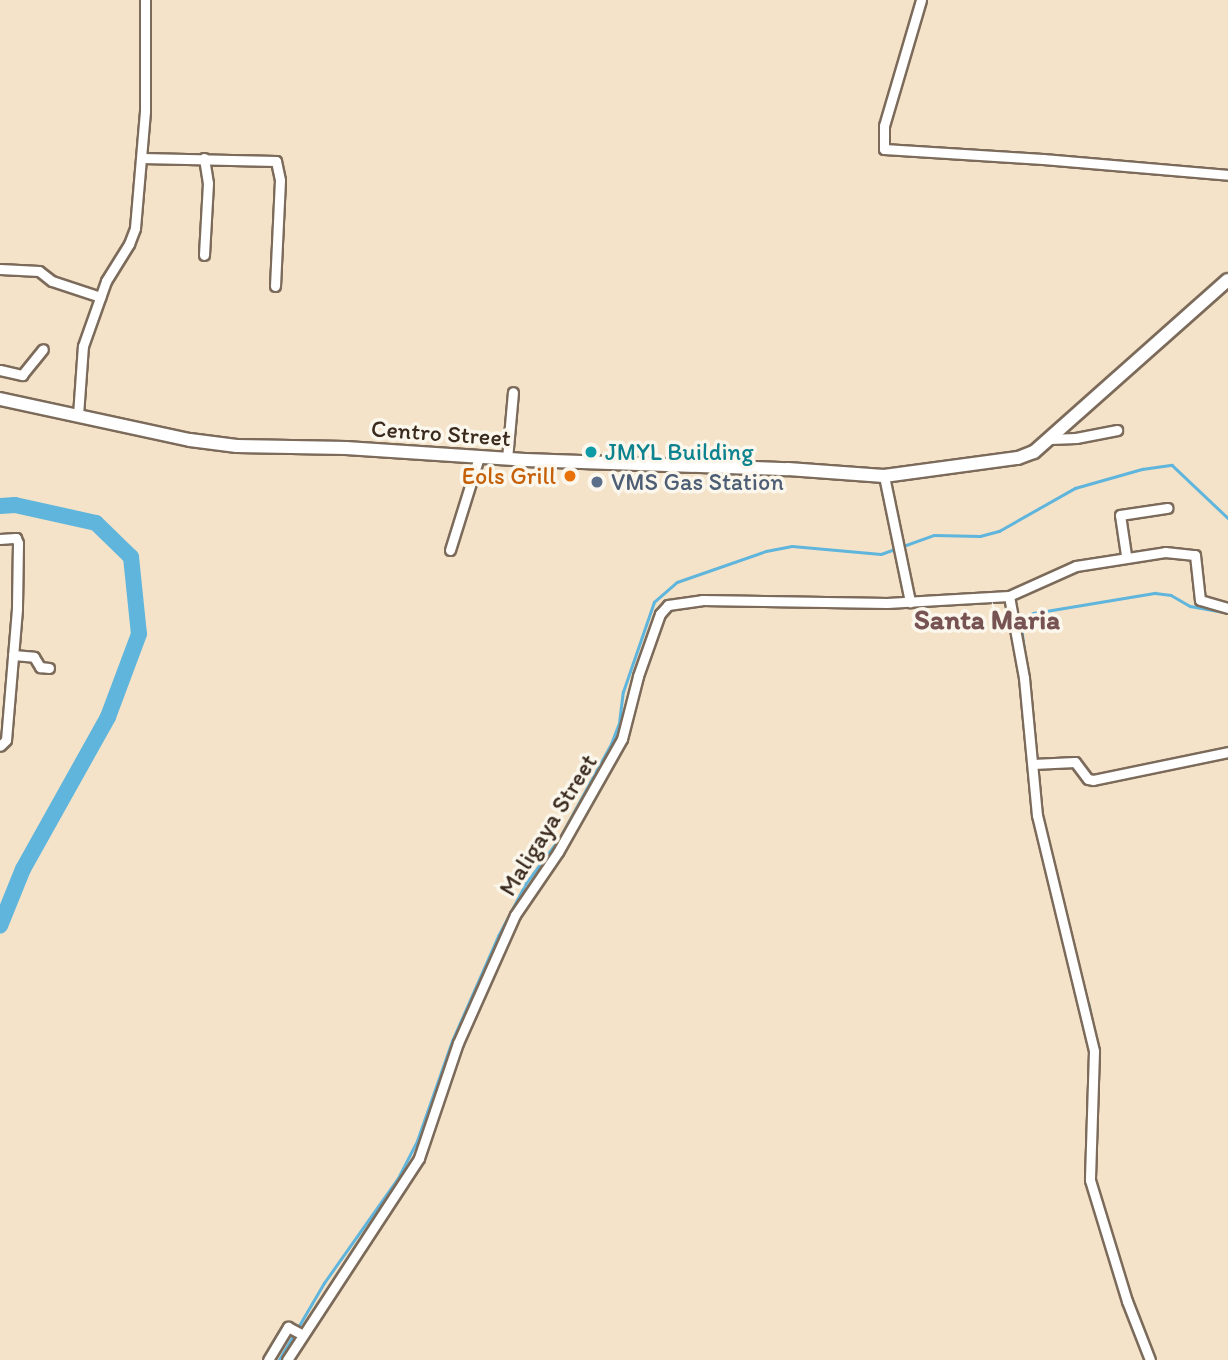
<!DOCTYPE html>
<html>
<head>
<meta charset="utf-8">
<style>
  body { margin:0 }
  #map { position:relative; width:1228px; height:1360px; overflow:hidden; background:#f4e3c9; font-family:Itim,sans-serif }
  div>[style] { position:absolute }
  .stream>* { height:2.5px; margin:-1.25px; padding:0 1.25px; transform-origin:1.25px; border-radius:1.25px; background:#5fb5dc }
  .river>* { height:16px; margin:-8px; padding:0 8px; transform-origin:8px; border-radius:8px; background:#5fb5dc }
  .roads { filter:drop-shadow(2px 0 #7c6b5a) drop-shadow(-2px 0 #7c6b5a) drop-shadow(0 2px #7c6b5a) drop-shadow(0 -2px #7c6b5a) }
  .minor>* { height:9px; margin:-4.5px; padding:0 4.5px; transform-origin:4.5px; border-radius:4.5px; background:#fff }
  .tertiary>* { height:12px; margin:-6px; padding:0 6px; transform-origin:6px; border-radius:6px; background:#fff }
  .dots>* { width:19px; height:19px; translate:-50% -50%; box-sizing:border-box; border:4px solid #fbf7ec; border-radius:50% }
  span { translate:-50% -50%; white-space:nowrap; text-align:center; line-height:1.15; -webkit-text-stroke:7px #fbf7ec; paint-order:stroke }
  .street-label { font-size:24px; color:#3b2a1e }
  .culture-label { font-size:24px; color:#0d838f }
  .left { translate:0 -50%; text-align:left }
  .food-label { font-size:24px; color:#c56008 }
  .right { translate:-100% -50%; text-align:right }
  .service-label { font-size:24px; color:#4e5e75 }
  .quarter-label { font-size:28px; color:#775354; font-weight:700 }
</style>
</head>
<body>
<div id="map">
  <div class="stream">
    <i style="left:1025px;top:659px;width:41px;rotate:-97deg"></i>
    <i style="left:1020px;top:618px;width:15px;rotate:-20deg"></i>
    <i style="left:1034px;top:613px;width:123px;rotate:-9.4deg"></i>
    <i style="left:1155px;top:593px;width:16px;rotate:7deg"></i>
    <i style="left:1171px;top:595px;width:22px;rotate:30deg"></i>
    <i style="left:1190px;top:606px;width:39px;rotate:10deg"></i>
    <i style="left:1035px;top:745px;width:15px;rotate:86deg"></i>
    <i style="left:1037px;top:769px;width:52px;rotate:83.4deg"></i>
    <i style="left:1068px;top:923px;width:78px;rotate:76deg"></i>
    <i style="left:1089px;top:1004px;width:53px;rotate:79.1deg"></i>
    <i style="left:1099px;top:1056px;width:59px;rotate:92.9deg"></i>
    <i style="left:1117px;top:1254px;width:57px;rotate:72.5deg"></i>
    <i style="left:279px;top:1360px;width:89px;rotate:-59.7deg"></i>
    <i style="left:324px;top:1283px;width:128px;rotate:-54.8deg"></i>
    <i style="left:398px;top:1178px;width:42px;rotate:-62.8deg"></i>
    <i style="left:417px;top:1141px;width:106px;rotate:-70.7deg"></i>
    <i style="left:452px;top:1041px;width:115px;rotate:-66.3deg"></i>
    <i style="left:498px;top:936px;width:60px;rotate:-62.2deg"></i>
    <i style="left:526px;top:883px;width:55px;rotate:-53.1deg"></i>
    <i style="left:559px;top:839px;width:108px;rotate:-61.3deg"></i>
    <i style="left:611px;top:744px;width:22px;rotate:-69deg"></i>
    <i style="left:619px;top:723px;width:31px;rotate:-83deg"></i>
    <i style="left:623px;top:692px;width:95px;rotate:-71deg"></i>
    <i style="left:654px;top:602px;width:30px;rotate:-41deg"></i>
    <i style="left:677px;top:582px;width:94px;rotate:-19.2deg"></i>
    <i style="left:766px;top:551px;width:26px;rotate:-11deg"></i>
    <i style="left:792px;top:546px;width:89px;rotate:5.1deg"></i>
    <i style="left:881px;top:554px;width:56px;rotate:-19.7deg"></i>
    <i style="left:934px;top:535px;width:46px;rotate:1.2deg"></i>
    <i style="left:980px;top:536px;width:20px;rotate:-15deg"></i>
    <i style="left:999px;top:531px;width:87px;rotate:-29.5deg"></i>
    <i style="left:1075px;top:488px;width:70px;rotate:-15.8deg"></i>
    <i style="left:1142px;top:469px;width:30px;rotate:-8deg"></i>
    <i style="left:1172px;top:465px;width:77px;rotate:43.4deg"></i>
  </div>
  <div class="river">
    <i style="left:0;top:506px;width:15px;rotate:-4deg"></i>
    <i style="left:15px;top:505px;width:83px;rotate:12.5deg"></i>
    <i style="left:96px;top:523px;width:49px;rotate:44.2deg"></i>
    <i style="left:131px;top:557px;width:77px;rotate:84.1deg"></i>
    <i style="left:139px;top:634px;width:89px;rotate:110.5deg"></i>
    <i style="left:108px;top:717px;width:174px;rotate:119.2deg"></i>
    <i style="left:23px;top:869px;width:61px;rotate:112deg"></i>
  </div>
  <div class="roads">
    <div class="minor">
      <i style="left:921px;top:0;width:131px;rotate:106.4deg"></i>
      <i style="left:884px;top:126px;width:23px;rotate:90deg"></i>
      <i style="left:884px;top:149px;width:159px;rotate:3.6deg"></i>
      <i style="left:1043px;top:159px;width:186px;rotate:4.9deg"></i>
      <i style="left:142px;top:158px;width:134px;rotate:1.3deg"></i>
      <i style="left:276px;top:161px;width:19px;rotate:78deg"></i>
      <i style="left:280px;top:180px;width:106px;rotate:92.7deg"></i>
      <i style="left:204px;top:158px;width:25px;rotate:81deg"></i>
      <i style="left:208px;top:183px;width:72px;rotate:93.2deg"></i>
      <i style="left:0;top:269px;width:39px;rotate:3deg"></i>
      <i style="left:39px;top:271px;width:16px;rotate:38deg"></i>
      <i style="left:52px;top:281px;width:51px;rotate:18.4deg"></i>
      <i style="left:0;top:370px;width:23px;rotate:13deg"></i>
      <i style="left:22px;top:375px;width:33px;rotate:-51deg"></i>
      <i style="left:78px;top:415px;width:69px;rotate:-85.9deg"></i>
      <i style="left:83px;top:346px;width:69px;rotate:-70.5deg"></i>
      <i style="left:106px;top:281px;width:44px;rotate:-58.1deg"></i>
      <i style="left:129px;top:244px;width:17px;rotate:-69deg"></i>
      <i style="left:135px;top:228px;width:117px;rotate:-85.1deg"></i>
      <i style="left:145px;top:111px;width:111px;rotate:-90deg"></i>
      <i style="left:1050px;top:439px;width:26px;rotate:-2deg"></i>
      <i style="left:1076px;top:438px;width:42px;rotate:-11deg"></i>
      <i style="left:507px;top:459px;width:67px;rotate:-84.9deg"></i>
      <i style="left:884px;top:476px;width:129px;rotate:78.3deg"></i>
      <i style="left:0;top:539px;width:16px;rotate:-4deg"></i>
      <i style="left:16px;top:538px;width:5px;rotate:68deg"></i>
      <i style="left:18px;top:543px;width:66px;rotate:90.9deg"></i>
      <i style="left:17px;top:609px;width:131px;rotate:94.8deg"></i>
      <i style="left:6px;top:740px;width:8px;rotate:135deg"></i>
      <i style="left:450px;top:550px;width:97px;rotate:-72.7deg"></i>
      <i style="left:1126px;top:555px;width:40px;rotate:-98.5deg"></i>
      <i style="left:1120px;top:515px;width:48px;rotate:-8.5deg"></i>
      <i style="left:1009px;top:596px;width:83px;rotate:79.6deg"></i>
      <i style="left:1024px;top:678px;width:138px;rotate:84.6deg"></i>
      <i style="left:1037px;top:815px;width:243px;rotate:76.4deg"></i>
      <i style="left:1094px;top:1051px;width:129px;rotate:91.8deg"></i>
      <i style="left:1090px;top:1180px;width:127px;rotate:73deg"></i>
      <i style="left:1127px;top:1301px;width:63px;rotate:68.7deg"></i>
      <i style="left:13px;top:655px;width:21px;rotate:5deg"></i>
      <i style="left:34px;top:657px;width:12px;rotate:59deg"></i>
      <i style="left:40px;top:667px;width:9px;rotate:6deg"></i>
      <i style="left:1033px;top:764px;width:42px;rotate:-2.7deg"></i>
      <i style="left:1075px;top:762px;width:21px;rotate:53deg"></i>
      <i style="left:1088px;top:779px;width:5px;rotate:11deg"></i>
      <i style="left:1093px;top:780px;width:138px;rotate:-11.7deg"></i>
      <i style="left:268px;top:1360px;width:39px;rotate:-59deg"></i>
      <i style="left:288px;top:1327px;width:15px;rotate:28deg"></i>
      <i style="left:287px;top:1360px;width:241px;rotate:-56.8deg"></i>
      <i style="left:419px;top:1158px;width:121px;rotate:-71.3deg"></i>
      <i style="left:458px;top:1043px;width:140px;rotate:-66deg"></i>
      <i style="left:515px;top:915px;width:76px;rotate:-55.7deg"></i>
      <i style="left:558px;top:852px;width:130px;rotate:-60.5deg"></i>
      <i style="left:622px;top:739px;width:65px;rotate:-75.7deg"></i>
      <i style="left:638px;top:676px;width:66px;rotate:-70.5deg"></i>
      <i style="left:660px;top:614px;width:12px;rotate:-48deg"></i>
      <i style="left:668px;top:605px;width:34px;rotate:-8deg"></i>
      <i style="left:702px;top:600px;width:185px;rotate:0.9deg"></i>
      <i style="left:887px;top:603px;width:122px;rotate:-3.3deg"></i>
      <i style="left:1009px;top:596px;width:73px;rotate:-24.1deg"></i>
      <i style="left:1076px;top:566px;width:90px;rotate:-8.9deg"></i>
      <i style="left:1165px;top:552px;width:30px;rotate:6deg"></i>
      <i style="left:1195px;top:555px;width:45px;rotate:83.7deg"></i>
      <i style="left:1200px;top:600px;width:29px;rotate:16deg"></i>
    </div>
    <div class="tertiary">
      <i style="left:0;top:399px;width:194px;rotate:12.2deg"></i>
      <i style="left:190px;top:440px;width:47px;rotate:7.3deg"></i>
      <i style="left:237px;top:446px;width:109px;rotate:1.1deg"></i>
      <i style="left:346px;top:448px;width:179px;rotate:3.8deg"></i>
      <i style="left:525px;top:460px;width:263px;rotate:2deg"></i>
      <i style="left:788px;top:469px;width:96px;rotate:4.2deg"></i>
      <i style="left:884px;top:476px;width:135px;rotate:-7.7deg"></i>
      <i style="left:1018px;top:458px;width:17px;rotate:-21deg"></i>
      <i style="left:1034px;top:452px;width:259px;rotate:-41.6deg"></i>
    </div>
  </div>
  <div class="dots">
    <i style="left:591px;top:452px;background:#0f9aa8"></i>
    <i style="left:570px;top:476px;background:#e8710a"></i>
    <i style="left:597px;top:482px;background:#5c6f8a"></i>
  </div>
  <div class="street-label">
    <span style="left:441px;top:433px;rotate:4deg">Centro Street</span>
    <span style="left:548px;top:825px;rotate:-58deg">Maligaya Street</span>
  </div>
  <div class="culture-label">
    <span class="left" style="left:605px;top:452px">JMYL Building</span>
  </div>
  <div class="food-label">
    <span class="right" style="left:556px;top:476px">Eols Grill</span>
  </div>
  <div class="service-label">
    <span class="left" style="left:611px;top:482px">VMS Gas Station</span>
  </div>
  <div class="quarter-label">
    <span style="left:987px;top:619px">Santa Maria</span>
  </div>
</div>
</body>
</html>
